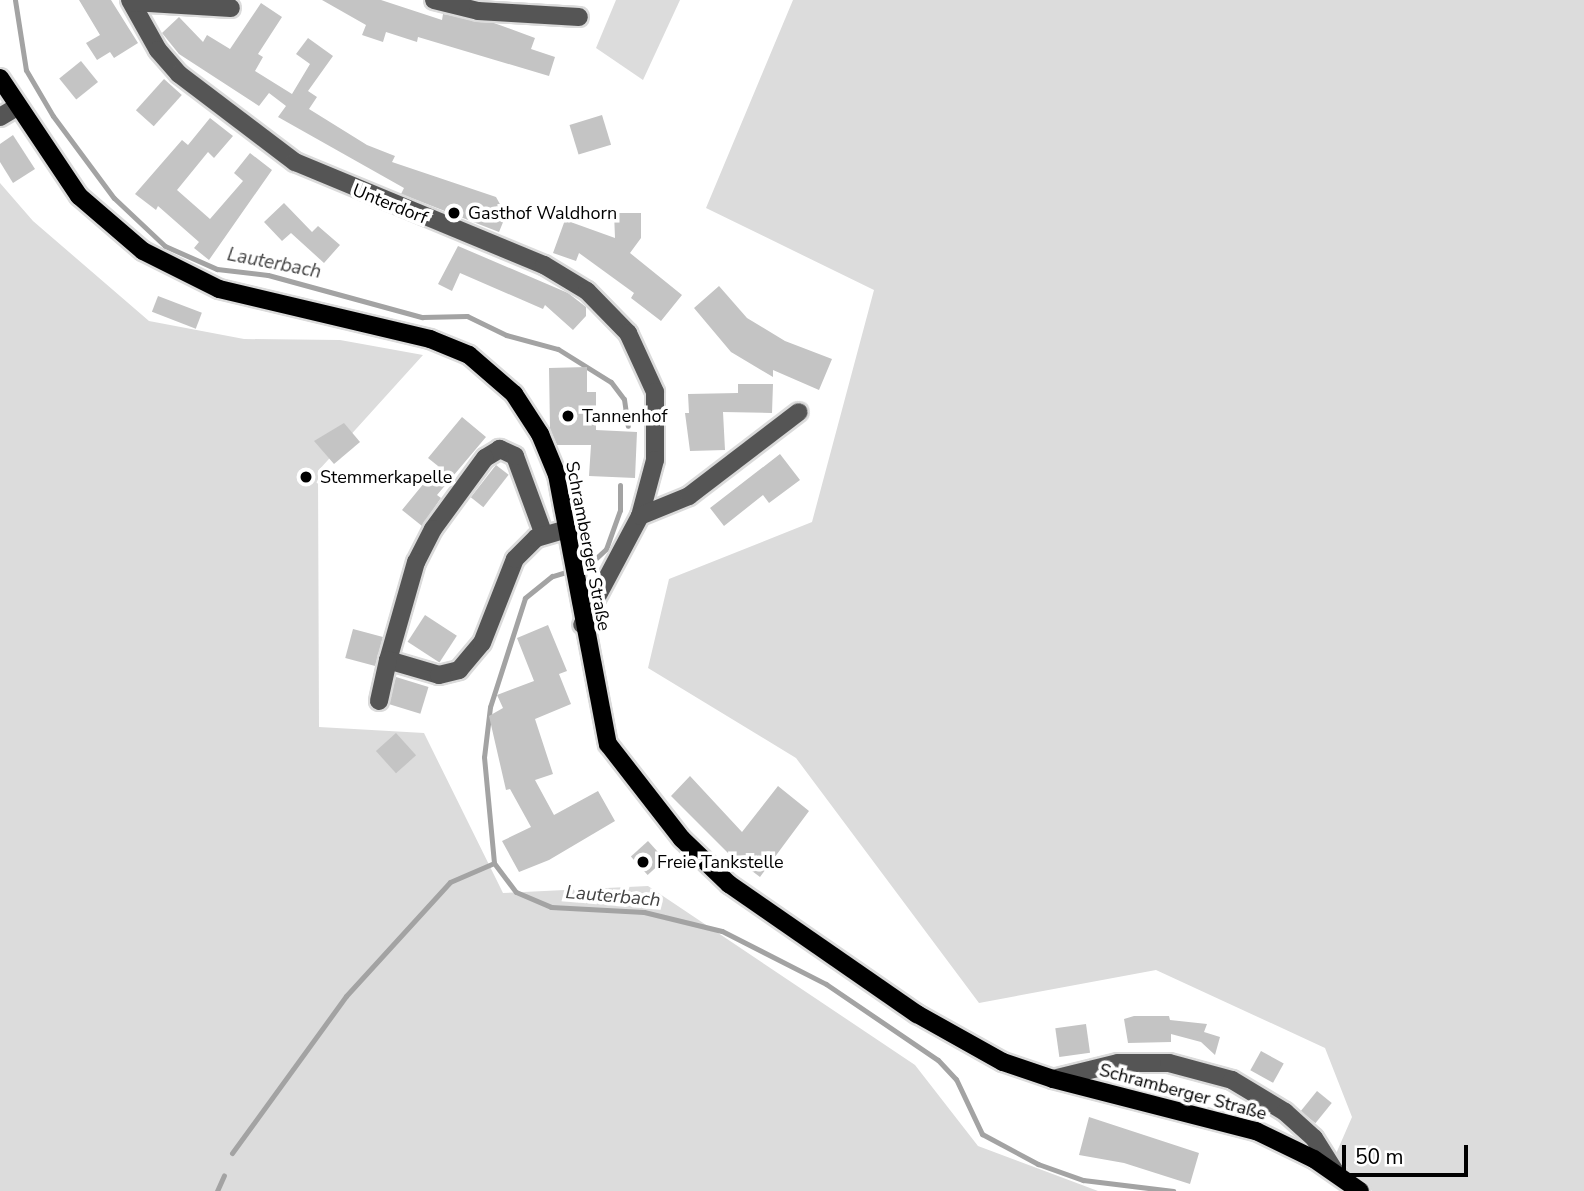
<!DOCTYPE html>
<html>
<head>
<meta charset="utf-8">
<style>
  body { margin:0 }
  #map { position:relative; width:1584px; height:1191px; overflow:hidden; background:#fff; font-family:"Nunito Sans",sans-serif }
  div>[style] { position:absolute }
  .green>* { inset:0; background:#dcdcdc }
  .stream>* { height:5px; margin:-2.5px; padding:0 2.5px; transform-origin:2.5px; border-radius:2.5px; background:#a3a3a3 }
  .building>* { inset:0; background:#c4c4c4; transform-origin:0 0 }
  .roads { filter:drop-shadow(2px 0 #dbdbdb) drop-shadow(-2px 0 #dbdbdb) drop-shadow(0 2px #dbdbdb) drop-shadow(0 -2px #dbdbdb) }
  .minor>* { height:18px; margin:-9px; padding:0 9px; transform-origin:9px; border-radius:9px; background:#555 }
  .major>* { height:18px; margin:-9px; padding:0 9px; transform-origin:9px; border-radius:9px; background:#000 }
  .dots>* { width:19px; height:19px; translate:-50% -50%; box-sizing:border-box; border:4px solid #fff; border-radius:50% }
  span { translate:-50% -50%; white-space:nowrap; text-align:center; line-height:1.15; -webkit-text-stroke:7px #fff; paint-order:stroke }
  .street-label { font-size:18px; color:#000 }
  .poi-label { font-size:18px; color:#000 }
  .left { translate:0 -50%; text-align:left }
  .water-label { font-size:19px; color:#444; font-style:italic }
  .scale { position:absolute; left:1342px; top:1145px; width:126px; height:32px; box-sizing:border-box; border:4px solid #000; border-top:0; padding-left:9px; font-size:21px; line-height:24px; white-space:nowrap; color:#000; -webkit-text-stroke:5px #fff; paint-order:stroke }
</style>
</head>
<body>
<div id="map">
  <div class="green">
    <i style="clip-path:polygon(616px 0,680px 0,643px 80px,596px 48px)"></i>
    <i style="clip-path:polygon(793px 0,1584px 0,1584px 1191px,1372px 1191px,1335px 1156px,1352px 1117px,1325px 1048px,1156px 970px,979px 1003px,796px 758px,648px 668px,669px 579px,812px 522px,874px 290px,706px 208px)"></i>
    <i style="clip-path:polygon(0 183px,33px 221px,149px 321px,244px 339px,340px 340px,423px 355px,318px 471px,319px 727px,424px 733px,503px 893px,648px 886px,915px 1065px,978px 1146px,1098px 1191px,0 1191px)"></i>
  </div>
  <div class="stream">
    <i style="left:15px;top:0;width:71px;rotate:81.1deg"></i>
    <i style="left:26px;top:70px;width:53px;rotate:59.6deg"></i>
    <i style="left:53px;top:116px;width:102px;rotate:53.4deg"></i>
    <i style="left:114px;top:198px;width:70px;rotate:43.3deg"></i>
    <i style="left:165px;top:246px;width:57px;rotate:23.9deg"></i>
    <i style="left:217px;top:269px;width:51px;rotate:6.7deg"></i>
    <i style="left:268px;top:275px;width:160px;rotate:15.3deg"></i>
    <i style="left:422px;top:317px;width:45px;rotate:-1.3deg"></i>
    <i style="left:467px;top:316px;width:43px;rotate:26deg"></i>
    <i style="left:506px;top:335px;width:54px;rotate:15.1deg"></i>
    <i style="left:558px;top:349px;width:62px;rotate:31.9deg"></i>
    <i style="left:611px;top:382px;width:21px;rotate:53deg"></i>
    <i style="left:624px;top:399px;width:27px;rotate:82deg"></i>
    <i style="left:620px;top:485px;width:25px;rotate:90deg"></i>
    <i style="left:620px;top:510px;width:41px;rotate:109.7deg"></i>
    <i style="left:606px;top:549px;width:23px;rotate:137deg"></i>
    <i style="left:589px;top:565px;width:39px;rotate:163deg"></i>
    <i style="left:552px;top:576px;width:35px;rotate:141deg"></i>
    <i style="left:525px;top:598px;width:114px;rotate:107.8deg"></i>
    <i style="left:490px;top:707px;width:50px;rotate:96.8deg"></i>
    <i style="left:484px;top:757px;width:106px;rotate:84.6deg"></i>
    <i style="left:494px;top:863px;width:36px;rotate:53deg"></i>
    <i style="left:516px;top:892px;width:38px;rotate:23deg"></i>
    <i style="left:551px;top:907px;width:93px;rotate:3.1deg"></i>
    <i style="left:644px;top:912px;width:80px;rotate:13.7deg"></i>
    <i style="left:722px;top:931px;width:117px;rotate:27deg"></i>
    <i style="left:826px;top:984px;width:135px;rotate:34.2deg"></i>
    <i style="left:938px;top:1060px;width:26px;rotate:47deg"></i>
    <i style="left:956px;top:1079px;width:61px;rotate:64.7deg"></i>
    <i style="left:982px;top:1134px;width:64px;rotate:28.2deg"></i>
    <i style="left:1038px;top:1164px;width:48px;rotate:19.6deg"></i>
    <i style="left:1083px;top:1180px;width:91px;rotate:7deg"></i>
    <i style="left:232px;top:1153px;width:194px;rotate:-54deg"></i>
    <i style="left:346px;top:996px;width:154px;rotate:-47.6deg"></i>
    <i style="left:450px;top:882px;width:48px;rotate:-23.4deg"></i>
    <i style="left:217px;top:1191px;width:17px;rotate:-66deg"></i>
  </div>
  <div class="building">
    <i style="clip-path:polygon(79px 0,111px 0,138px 43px,114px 58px,110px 52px,97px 60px,86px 43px,100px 35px)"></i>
    <i style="clip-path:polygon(322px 0,381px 0,442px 20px,443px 14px,494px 23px,535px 38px,531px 49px,555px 57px,549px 76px,418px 37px,417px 42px,386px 32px,383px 42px,362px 35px,366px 25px)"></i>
    <i style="clip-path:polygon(261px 3px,282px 17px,258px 54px,263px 57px,255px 71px,292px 94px,310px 64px,296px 54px,308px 38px,333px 56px,308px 91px,317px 97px,309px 109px,367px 145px,395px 156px,392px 162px,496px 197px,506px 215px,499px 232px,401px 194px,404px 188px,278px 117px,286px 106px,269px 93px,259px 106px,179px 54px,162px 33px,179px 17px,203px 42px,207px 35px,230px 49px)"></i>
    <i style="left:81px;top:61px;width:27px;height:28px;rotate:51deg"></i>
    <i style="left:164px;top:79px;width:24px;height:42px;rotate:42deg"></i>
    <i style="left:602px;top:115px;width:31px;height:34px;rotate:73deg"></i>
    <i style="clip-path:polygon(210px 118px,233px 136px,214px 158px,208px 152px,177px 190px,210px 219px,243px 181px,234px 173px,250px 153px,272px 170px,209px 260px,194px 248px,199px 242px,158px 206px,156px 210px,135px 194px,182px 140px,188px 145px)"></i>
    <i style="clip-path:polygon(13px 135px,35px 169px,13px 183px,0 162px,0 144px)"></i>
    <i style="clip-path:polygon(284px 203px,312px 232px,318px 226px,340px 245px,324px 263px,291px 233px,282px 241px,264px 222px)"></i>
    <i style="clip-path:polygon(614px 213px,641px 213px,641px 238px,630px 253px,682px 295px,661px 321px,631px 298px,634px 293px,579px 253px,576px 261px,553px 253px,565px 220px,615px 238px)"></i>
    <i style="clip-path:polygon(458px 246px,568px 293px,586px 307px,586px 316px,573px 330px,545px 305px,543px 309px,460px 273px,452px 291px,438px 284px)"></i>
    <i style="clip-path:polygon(719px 286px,747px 318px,785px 341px,832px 359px,819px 390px,773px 370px,773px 377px,731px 352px,694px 308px)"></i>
    <i style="left:158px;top:296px;width:47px;height:17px;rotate:21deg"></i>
    <i style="clip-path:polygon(587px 367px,587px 392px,596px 392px,596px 430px,637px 432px,635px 478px,589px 476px,591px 445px,557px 445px,550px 429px,549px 368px)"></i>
    <i style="clip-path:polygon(738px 384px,773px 384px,772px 413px,723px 412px,725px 450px,690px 451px,685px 413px,689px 413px,688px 394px,738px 393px)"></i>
    <i style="clip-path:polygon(462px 417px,486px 437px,437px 495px,441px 498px,422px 526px,402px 510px,438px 466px,428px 458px)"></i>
    <i style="clip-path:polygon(344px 423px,360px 442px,334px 464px,314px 441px)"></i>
    <i style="clip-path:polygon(780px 454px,800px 480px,769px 503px,763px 495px,724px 526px,710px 508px)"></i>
    <i style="left:496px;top:465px;width:16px;height:41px;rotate:38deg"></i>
    <i style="left:425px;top:615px;width:38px;height:32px;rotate:33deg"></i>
    <i style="clip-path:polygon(548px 625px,567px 671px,559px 674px,571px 704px,535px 719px,553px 774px,535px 780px,554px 815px,598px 791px,615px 821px,549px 860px,519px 872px,502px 841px,531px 827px,510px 789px,506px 790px,489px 716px,503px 708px,497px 695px,534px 681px,517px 638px)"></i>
    <i style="left:353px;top:629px;width:31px;height:30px;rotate:15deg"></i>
    <i style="left:396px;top:677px;width:34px;height:28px;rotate:17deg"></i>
    <i style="left:396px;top:733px;width:30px;height:27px;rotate:48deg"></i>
    <i style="clip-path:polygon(690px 776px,742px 832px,778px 786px,809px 811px,760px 877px,728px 853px,671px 796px)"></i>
    <i style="left:648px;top:841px;width:25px;height:23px;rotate:48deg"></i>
    <i style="clip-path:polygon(1134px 1016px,1169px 1016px,1170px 1020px,1207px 1024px,1204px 1032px,1220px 1037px,1215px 1055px,1201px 1042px,1171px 1034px,1171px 1042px,1128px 1043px,1124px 1019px)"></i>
    <i style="left:1086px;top:1024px;width:29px;height:31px;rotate:82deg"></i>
    <i style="left:1261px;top:1051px;width:26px;height:22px;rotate:29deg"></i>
    <i style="left:1317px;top:1091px;width:19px;height:26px;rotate:39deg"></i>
    <i style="clip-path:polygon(1089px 1117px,1199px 1153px,1190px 1184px,1124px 1163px,1079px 1155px)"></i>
  </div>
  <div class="roads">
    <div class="minor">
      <i style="left:130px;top:0;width:57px;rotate:60.8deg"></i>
      <i style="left:158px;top:50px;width:32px;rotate:49deg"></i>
      <i style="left:179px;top:74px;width:146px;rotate:37.2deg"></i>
      <i style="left:295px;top:162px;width:269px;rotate:22.5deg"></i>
      <i style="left:544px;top:265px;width:50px;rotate:31.2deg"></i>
      <i style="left:587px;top:291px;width:59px;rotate:45.7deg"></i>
      <i style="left:628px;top:333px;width:65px;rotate:65.4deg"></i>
      <i style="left:655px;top:392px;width:68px;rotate:90deg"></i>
      <i style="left:655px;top:460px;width:58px;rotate:105deg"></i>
      <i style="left:640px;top:516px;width:123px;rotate:118deg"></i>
      <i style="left:434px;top:0;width:45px;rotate:14deg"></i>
      <i style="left:478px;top:11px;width:101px;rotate:3.4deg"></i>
      <i style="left:132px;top:2px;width:99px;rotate:3.5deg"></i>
      <i style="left:0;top:117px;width:21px;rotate:-31deg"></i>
      <i style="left:640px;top:516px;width:53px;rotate:-22.2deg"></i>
      <i style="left:689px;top:496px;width:138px;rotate:-37.4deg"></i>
      <i style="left:544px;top:535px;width:84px;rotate:-110.2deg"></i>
      <i style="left:515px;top:456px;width:17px;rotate:-155deg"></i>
      <i style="left:500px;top:449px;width:17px;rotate:149deg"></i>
      <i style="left:485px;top:458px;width:88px;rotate:126.2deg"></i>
      <i style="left:433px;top:529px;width:37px;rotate:117deg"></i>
      <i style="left:416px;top:562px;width:102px;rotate:105.9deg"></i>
      <i style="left:388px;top:660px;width:53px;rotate:16.4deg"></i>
      <i style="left:439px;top:675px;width:21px;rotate:-14deg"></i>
      <i style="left:459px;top:670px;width:35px;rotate:-50deg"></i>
      <i style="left:482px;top:643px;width:90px;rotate:-68.6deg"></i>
      <i style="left:515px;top:559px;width:30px;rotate:-45deg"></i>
      <i style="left:536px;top:538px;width:32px;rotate:-16deg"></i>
      <i style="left:379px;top:701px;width:42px;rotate:-77.6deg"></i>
      <i style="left:1053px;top:1079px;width:67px;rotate:-13.8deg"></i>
      <i style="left:1118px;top:1063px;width:51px"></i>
      <i style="left:1169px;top:1063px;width:65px;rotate:15.1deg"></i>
      <i style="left:1232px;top:1080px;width:62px;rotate:31.1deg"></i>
      <i style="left:1285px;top:1112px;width:39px;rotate:42deg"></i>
      <i style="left:1314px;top:1138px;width:41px;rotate:57.8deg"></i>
    </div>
    <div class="major">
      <i style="left:0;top:78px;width:142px;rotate:56.2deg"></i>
      <i style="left:79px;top:196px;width:84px;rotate:40.7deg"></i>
      <i style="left:143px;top:251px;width:85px;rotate:26.6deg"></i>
      <i style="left:219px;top:289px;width:217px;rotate:13.3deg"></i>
      <i style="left:430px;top:339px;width:42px;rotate:22.3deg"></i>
      <i style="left:469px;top:355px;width:60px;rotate:40.9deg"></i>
      <i style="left:514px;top:394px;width:48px;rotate:57deg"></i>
      <i style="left:540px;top:434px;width:44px;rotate:67.5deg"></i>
      <i style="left:557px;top:475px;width:274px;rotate:79.3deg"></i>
      <i style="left:608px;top:744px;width:120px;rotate:52.1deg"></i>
      <i style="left:682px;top:839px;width:65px;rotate:43.8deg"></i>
      <i style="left:729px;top:884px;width:229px;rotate:34.7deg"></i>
      <i style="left:917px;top:1014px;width:98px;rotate:29.2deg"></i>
      <i style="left:1003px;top:1062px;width:53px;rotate:18.8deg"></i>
      <i style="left:1053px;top:1079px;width:210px;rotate:14.4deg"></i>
      <i style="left:1256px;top:1131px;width:64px;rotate:25.8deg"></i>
      <i style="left:1314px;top:1159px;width:56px;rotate:34.8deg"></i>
    </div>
  </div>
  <div class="dots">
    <i style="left:454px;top:213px;background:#000"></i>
    <i style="left:568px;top:416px;background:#000"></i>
    <i style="left:306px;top:477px;background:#000"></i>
    <i style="left:643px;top:862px;background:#000"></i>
  </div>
  <div class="street-label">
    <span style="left:390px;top:204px;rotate:22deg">Unterdorf</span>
    <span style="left:588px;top:546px;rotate:79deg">Schramberger Straße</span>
    <span style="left:1183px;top:1092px;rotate:15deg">Schramberger Straße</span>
  </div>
  <div class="poi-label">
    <span class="left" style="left:468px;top:213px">Gasthof Waldhorn</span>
    <span class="left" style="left:582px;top:416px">Tannenhof</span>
    <span class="left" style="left:320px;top:477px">Stemmerkapelle</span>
    <span class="left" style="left:657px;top:862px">Freie Tankstelle</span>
  </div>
  <div class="water-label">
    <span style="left:274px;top:264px;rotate:11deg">Lauterbach</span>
    <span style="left:613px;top:897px;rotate:5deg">Lauterbach</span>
  </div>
  <div class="scale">50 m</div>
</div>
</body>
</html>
